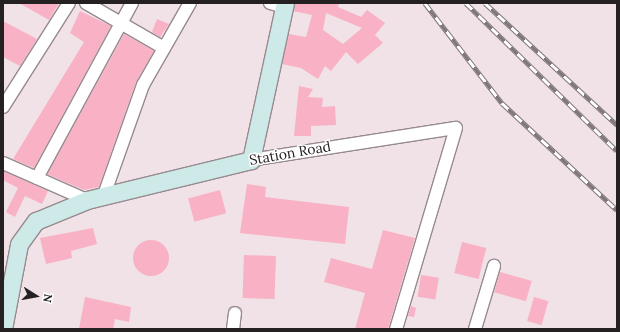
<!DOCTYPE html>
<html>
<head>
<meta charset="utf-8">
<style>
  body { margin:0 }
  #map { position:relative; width:620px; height:332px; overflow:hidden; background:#f0e2e6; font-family:Lora,serif }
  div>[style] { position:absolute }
  .building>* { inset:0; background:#f9b1c5; transform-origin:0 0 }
  .round { border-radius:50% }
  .roads { filter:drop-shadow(1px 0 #978a8e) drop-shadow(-1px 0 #978a8e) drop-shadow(0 1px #978a8e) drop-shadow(0 -1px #978a8e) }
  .street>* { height:12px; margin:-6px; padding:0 6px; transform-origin:6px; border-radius:6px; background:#fff }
  .secondary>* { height:17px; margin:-8.5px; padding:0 8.5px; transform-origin:8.5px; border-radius:8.5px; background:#cdeae9 }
  .rail>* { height:4.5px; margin-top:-2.25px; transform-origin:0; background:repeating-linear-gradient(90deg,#fff 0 9px,#7f7679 0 18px); box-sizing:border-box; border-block:1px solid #7f7679 }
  span { translate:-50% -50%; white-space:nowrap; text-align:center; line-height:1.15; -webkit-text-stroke:3px #fff; paint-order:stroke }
  .street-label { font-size:14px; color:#252021 }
  .frame { position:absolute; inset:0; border:4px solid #252021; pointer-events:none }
  .north { position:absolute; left:16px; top:276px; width:40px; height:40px; -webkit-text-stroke:3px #fff; paint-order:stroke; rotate:101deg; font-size:11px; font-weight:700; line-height:16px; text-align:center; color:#252021 }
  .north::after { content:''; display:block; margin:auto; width:14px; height:18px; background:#252021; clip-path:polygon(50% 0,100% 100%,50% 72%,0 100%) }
</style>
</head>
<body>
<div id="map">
  <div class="building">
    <i style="clip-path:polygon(19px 3px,59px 3px,49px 20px)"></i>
    <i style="clip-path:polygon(evenodd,295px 3px,339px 3px,338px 7px,361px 17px,367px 10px,385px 23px,375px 35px,383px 43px,358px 64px,346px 52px,331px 71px,325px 66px,318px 79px,301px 68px,282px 64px,289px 34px,306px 37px,312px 15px,293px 11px,295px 3px,326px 13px,362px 28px,343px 44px,323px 30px,326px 13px)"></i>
    <i style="clip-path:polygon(80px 11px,111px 26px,34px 168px,13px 159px,84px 42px,70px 33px)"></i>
    <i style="clip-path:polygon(157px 19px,169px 24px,160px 37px,152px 32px)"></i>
    <i style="clip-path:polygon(3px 21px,37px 39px,20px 66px,3px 57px)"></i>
    <i style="clip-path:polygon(124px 34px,154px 51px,136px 82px,99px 187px,84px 190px,47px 174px)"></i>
    <i style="clip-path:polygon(299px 86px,313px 89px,308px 97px,323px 98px,322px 107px,335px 106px,336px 125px,311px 126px,311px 136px,294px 136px)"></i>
    <i style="clip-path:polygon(3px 171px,48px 191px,42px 204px,25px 196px,15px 217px,6px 212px,18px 188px,3px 180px)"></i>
    <i style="clip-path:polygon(247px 184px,266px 187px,265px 197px,349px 207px,345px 244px,240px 233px)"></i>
    <i style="left:220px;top:190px;width:24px;height:33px;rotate:75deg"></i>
    <i style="clip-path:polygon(93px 228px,97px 244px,71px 251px,72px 258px,46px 264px,40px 238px)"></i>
    <i style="clip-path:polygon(383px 230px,415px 238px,388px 329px,355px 329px,365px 293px,324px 282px,331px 258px,372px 269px)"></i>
    <i class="round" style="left:133px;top:240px;width:36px;height:36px"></i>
    <i style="left:462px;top:242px;width:25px;height:32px;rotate:14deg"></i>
    <i style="left:244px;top:255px;width:32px;height:43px;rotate:2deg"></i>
    <i style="left:500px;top:272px;width:33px;height:21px;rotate:16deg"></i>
    <i style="left:421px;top:275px;width:18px;height:22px;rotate:9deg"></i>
    <i style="clip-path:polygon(85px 297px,131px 307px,129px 322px,115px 319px,113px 329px,79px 329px)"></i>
    <i style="left:534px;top:297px;width:15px;height:25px;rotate:16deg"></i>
    <i style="clip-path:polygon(411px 306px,416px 308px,414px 317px,408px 316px)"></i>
  </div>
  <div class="roads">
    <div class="street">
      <i style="left:86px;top:3px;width:90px;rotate:30deg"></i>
      <i style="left:270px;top:3px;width:16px;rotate:15deg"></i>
      <i style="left:3px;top:107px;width:123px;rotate:-57.6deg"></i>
      <i style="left:251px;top:160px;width:207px;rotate:-8.9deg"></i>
      <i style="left:456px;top:128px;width:210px;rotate:106.6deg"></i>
      <i style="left:3px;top:163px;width:92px;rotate:23.8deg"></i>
      <i style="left:37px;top:178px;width:199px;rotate:-61.5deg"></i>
      <i style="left:104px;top:195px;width:117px;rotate:-70.5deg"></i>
      <i style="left:143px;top:85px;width:95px;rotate:-60.2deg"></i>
      <i style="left:233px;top:329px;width:16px;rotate:-83deg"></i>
      <i style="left:475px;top:329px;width:66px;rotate:-73.2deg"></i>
    </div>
    <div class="secondary">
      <i style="left:3px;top:329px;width:86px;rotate:-79.3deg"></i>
      <i style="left:19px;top:244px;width:29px;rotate:-54deg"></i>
      <i style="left:36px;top:221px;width:55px;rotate:-22.4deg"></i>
      <i style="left:87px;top:200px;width:169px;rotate:-13.7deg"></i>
      <i style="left:251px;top:160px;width:161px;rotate:-77.8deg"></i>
    </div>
  </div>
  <div class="rail">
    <i style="left:425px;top:3px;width:126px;rotate:52.4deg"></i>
    <i style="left:502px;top:103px;width:157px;rotate:42.9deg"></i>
    <i style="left:466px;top:3px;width:211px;rotate:44.4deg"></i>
    <i style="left:485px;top:3px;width:180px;rotate:42.7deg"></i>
  </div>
  <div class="street-label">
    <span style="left:290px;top:153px;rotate:-10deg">Station Road</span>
  </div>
  <div class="frame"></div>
  <div class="north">N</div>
</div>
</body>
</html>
